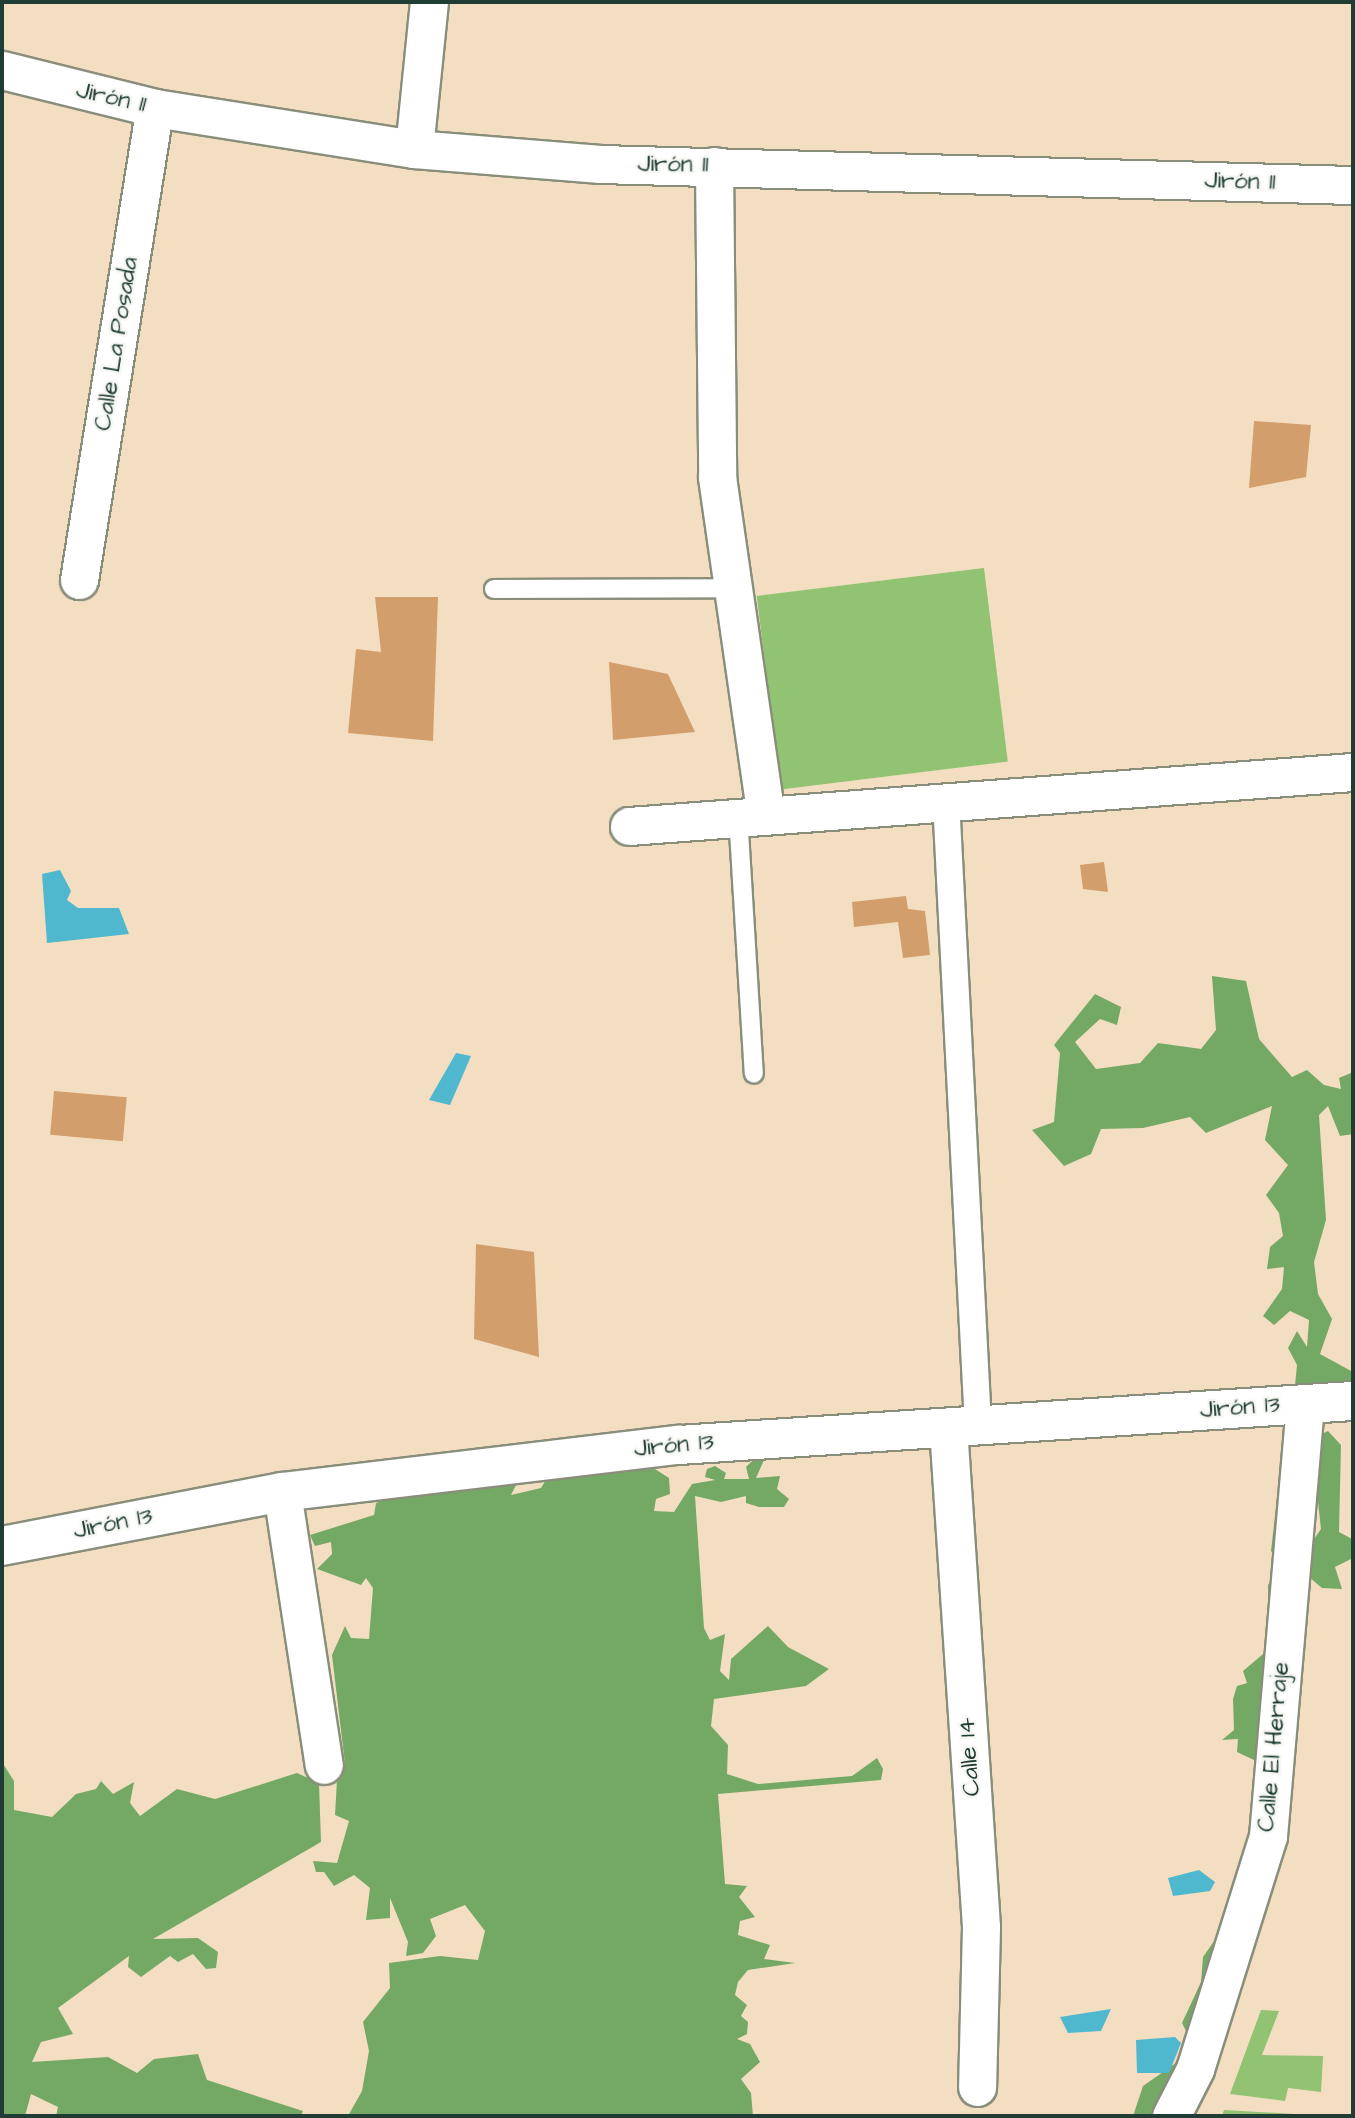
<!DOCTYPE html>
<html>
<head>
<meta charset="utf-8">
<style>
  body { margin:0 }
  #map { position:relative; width:1355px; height:2118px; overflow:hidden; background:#f3dec2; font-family:"Architects Daughter",sans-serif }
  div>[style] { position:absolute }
  .green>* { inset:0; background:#91c373; transform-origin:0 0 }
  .forest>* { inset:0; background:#74a965 }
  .water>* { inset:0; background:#50b8ce }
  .building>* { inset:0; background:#d29f6c; transform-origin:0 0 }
  .roads { filter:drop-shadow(2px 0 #898e7b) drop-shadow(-2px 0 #898e7b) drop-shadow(0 2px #898e7b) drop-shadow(0 -2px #898e7b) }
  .service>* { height:18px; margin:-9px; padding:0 9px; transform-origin:9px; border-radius:9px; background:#fff }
  .pedestrian>* { height:26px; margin:-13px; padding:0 13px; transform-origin:13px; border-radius:13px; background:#fff }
  .minor>* { height:37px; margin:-18.5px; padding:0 18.5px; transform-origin:18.5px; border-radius:18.5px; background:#fff }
  .tertiary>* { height:38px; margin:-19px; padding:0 19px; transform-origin:19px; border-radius:19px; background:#fff }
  span { translate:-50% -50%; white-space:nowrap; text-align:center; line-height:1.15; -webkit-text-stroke:5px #f6f6f2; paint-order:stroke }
  .street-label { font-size:24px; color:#1f3d34 }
  .frame { position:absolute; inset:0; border:4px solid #1f3d34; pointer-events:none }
</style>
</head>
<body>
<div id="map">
  <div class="green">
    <i style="left:984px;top:568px;width:195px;height:229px;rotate:83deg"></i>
    <i style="clip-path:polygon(1261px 2010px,1279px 2011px,1262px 2055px,1323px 2056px,1321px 2092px,1288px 2088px,1285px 2101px,1230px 2094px)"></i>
    <i style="clip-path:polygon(1224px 2110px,1295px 2114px,1296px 2116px,1222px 2116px)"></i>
  </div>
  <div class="forest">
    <i style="clip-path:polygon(1212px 976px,1246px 981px,1259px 1039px,1292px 1077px,1307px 1070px,1324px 1085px,1341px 1089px,1339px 1078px,1353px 1072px,1353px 1134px,1340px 1136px,1328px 1106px,1319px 1115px,1326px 1220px,1314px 1262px,1318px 1294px,1332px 1319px,1320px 1354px,1353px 1372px,1353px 1385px,1295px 1385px,1297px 1365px,1288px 1348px,1297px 1331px,1307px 1347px,1309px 1320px,1290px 1311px,1274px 1325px,1263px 1316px,1282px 1289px,1284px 1267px,1267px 1269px,1270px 1247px,1283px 1236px,1279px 1213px,1266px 1195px,1288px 1165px,1265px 1140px,1272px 1106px,1206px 1133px,1190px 1117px,1143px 1128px,1101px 1129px,1091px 1154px,1064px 1166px,1032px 1130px,1054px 1122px,1060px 1053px,1054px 1045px,1095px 994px,1121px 1007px,1117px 1025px,1100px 1019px,1075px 1042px,1096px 1069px,1140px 1063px,1158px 1043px,1201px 1049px,1216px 1030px)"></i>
    <i style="clip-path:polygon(1328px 1431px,1341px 1445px,1339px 1532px,1352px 1539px,1353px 1558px,1335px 1567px,1342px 1589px,1322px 1588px,1309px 1577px,1307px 1549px,1321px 1529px,1311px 1439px)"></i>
    <i style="clip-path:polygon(1283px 1445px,1296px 1450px,1287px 1562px,1268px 1758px,1256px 1761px,1237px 1752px,1238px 1739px,1222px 1740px,1234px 1730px,1233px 1699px,1237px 1686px,1247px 1683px,1243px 1671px,1269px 1649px,1268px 1585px,1283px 1565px,1271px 1551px)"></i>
    <i style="clip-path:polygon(753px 1460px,764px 1460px,756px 1478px,780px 1476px,777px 1489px,789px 1499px,784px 1507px,759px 1507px,746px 1503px,746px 1496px,721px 1502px,695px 1496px,704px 1628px,710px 1640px,725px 1634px,720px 1671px,729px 1680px,731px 1659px,768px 1626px,788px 1647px,829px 1669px,806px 1686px,714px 1699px,711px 1726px,728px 1745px,727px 1774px,758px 1784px,852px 1776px,877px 1758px,883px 1769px,881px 1780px,718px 1794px,725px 1884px,747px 1886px,739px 1897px,755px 1917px,740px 1921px,738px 1935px,770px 1945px,764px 1959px,795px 1963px,748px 1970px,738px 1982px,735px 1995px,747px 2005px,741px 2016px,748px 2022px,747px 2034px,737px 2039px,750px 2044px,760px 2062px,741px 2079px,751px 2093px,753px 2116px,348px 2116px,362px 2091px,369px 2051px,363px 2022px,390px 1988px,389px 1963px,440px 1956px,478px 1960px,485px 1931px,465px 1905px,430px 1919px,436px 1936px,423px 1953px,406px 1956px,408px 1942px,390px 1898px,390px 1918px,366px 1920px,370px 1888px,354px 1875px,334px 1886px,324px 1872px,316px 1872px,313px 1861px,337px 1863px,349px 1821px,335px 1815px,337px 1780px,345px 1764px,332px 1655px,345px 1626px,351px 1638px,369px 1639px,373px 1588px,366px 1578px,361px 1585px,317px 1569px,332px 1554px,331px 1542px,315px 1546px,310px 1535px,374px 1515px,376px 1503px,424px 1485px,506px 1474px,516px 1485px,511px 1495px,541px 1488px,550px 1473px,655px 1469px,669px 1478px,670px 1494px,656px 1499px,654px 1511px,674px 1512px,692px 1484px,715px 1480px,705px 1477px,707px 1469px,715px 1466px,726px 1473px,724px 1479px,749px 1479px,746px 1467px)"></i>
    <i style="clip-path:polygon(2px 1762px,14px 1781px,14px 1810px,52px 1817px,76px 1794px,96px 1789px,101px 1781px,113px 1794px,134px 1782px,130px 1803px,140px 1816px,177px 1789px,215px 1799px,297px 1773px,319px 1783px,321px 1842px,153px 1939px,198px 1938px,218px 1952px,216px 1968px,206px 1969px,193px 1954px,178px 1962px,170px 1956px,141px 1977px,128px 1967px,129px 1956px,58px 2008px,73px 2034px,41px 2042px,32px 2062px,108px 2057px,137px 2073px,154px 2059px,198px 2054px,207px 2080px,303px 2111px,301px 2116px,56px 2116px,58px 2107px,31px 2094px,25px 2116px,2px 2116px)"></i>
    <i style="clip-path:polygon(1265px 1788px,1260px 1835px,1189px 2068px,1161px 2116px,1133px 2116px,1143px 2086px,1183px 2058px,1189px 2037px,1182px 2023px,1201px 1982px,1203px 1957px,1228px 1921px,1250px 1840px,1253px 1796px)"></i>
  </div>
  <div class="water">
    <i style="clip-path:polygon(60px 870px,71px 891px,67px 900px,78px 908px,119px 908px,129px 934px,47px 943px,42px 874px)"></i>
    <i style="clip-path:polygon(456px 1053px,471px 1056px,450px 1105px,429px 1100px)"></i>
    <i style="clip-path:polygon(1199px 1870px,1215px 1882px,1210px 1891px,1173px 1896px,1168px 1878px)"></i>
    <i style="clip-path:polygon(1111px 2009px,1101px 2031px,1068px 2033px,1060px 2017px)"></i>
    <i style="clip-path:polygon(1175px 2037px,1181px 2043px,1169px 2073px,1137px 2073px,1136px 2040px)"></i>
  </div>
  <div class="building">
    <i style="clip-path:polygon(1254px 421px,1311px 425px,1306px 477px,1249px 488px)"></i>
    <i style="clip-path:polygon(375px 597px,438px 597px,433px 741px,348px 733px,356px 649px,381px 652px)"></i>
    <i style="clip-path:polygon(609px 662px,668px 674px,695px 732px,613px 740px)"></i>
    <i style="clip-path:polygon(1104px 862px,1108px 892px,1083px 889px,1080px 865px)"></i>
    <i style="clip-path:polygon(906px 896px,908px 909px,925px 911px,930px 955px,903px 958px,898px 922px,854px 927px,852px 902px)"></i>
    <i style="left:54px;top:1091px;width:73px;height:44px;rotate:5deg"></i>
    <i style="clip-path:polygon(476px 1244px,534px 1252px,539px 1357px,474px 1339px)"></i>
  </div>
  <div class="roads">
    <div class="service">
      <i style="left:494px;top:589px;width:238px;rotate:-0.2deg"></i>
      <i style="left:738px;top:815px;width:259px;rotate:86.5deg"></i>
    </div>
    <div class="pedestrian">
      <i style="left:946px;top:800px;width:626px;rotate:87.07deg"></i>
    </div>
    <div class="minor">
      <i style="left:2px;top:70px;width:158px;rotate:13.9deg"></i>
      <i style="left:155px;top:108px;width:262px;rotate:9deg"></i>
      <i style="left:414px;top:149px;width:187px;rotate:4.6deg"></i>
      <i style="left:600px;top:164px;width:753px;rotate:1.6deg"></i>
      <i style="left:414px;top:149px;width:148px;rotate:-84.2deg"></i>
      <i style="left:714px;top:166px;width:311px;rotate:89.4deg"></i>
      <i style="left:717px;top:477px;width:338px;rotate:81.8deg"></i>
      <i style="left:79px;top:580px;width:478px;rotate:-80.9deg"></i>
      <i style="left:629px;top:826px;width:726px;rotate:-4.27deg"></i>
      <i style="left:948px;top:1427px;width:501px;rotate:86.22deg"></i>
      <i style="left:981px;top:1927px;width:160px;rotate:91.4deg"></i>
      <i style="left:282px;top:1492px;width:276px;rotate:81.3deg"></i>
      <i style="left:1171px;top:2116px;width:53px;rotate:-62.9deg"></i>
      <i style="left:1195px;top:2069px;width:244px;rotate:-72.6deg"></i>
      <i style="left:1268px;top:1836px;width:434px;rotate:-85.1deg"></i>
    </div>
    <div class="tertiary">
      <i style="left:2px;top:1546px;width:285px;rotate:-10.9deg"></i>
      <i style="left:282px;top:1492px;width:400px;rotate:-6.8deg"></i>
      <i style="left:679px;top:1445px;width:675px;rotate:-3.74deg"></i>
    </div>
  </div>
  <div class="street-label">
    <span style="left:111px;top:98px;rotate:13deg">Jirón 11</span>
    <span style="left:673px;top:165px;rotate:1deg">Jirón 11</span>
    <span style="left:1240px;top:182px;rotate:2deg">Jirón 11</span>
    <span style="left:117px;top:344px;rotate:-81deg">Calle La Posada</span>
    <span style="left:1240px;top:1408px;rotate:-4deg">Jirón 13</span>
    <span style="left:674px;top:1446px;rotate:-5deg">Jirón 13</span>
    <span style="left:113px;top:1524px;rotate:-11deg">Jirón 13</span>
    <span style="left:1274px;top:1747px;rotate:-85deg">Calle El Herraje</span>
    <span style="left:970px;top:1757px;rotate:-94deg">Calle 14</span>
  </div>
  <div class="frame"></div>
</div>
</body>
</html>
